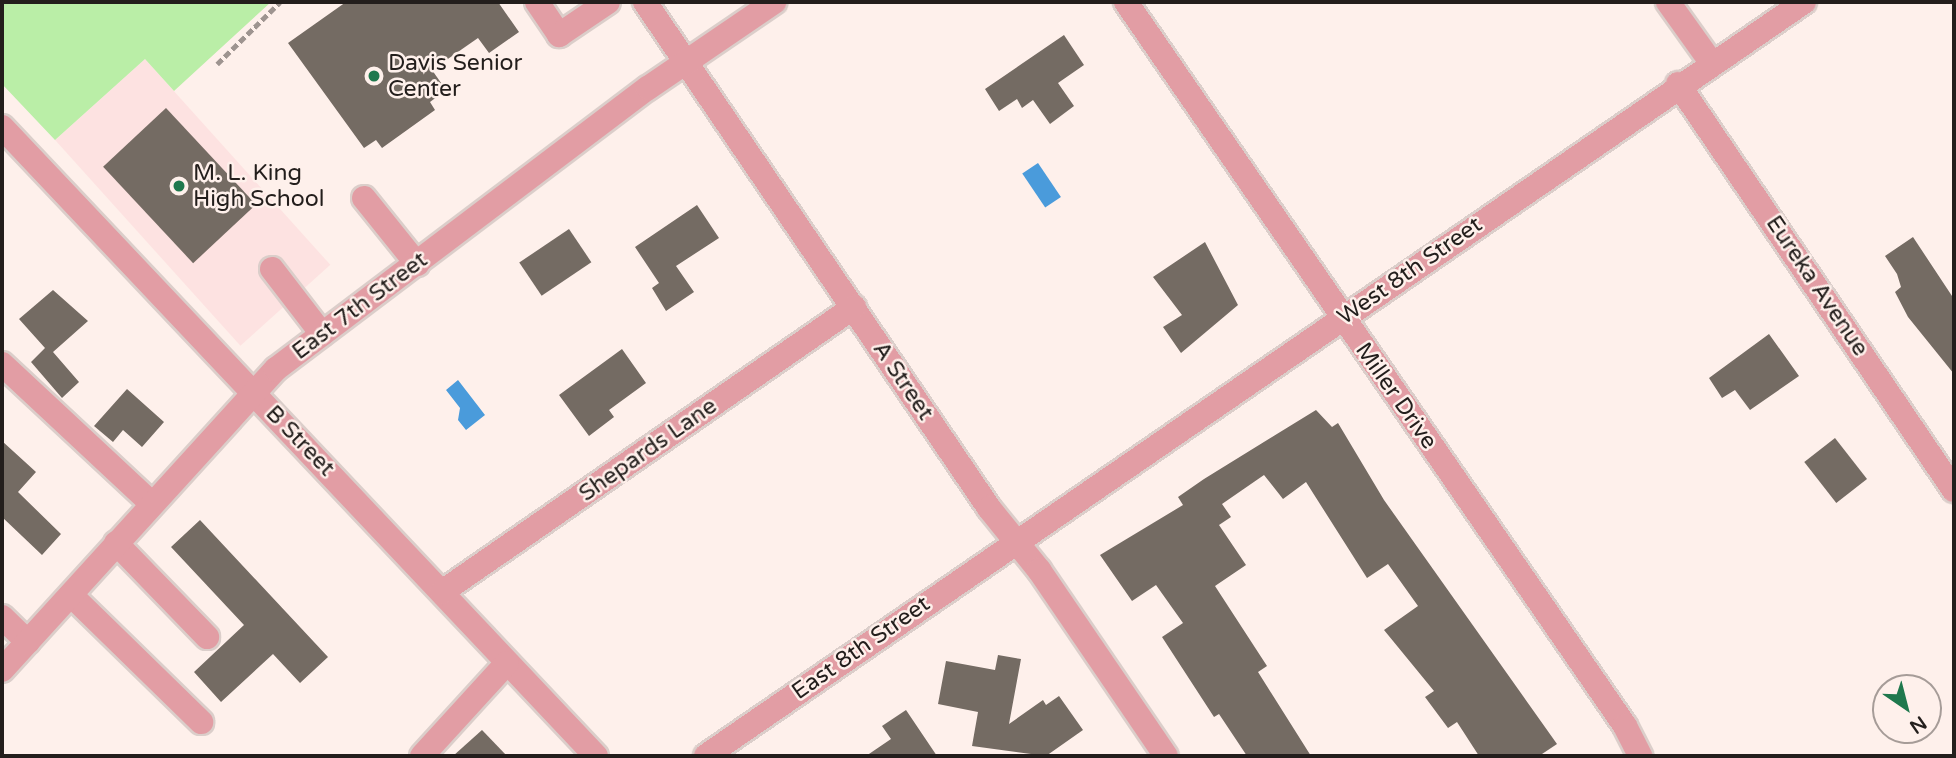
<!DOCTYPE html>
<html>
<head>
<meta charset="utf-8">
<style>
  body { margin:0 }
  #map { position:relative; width:1956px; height:758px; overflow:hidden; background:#fef0eb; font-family:"Varela Round",sans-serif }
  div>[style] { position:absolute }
  .education>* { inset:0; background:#fde2e1; transform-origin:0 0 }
  .green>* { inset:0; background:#baeea7 }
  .water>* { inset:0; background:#4a9bdb; transform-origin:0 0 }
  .building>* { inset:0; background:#746b63; transform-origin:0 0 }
  .path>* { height:4.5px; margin-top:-2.25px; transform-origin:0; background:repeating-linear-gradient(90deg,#9e9490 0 7px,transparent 0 10.5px) }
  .roads { filter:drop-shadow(2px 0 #dbceca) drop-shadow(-2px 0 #dbceca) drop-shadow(0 2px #dbceca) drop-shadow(0 -2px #dbceca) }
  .minor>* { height:24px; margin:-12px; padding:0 12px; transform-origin:12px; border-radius:12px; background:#e29da4 }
  .dots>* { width:19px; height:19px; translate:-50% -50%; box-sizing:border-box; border:4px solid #fef0eb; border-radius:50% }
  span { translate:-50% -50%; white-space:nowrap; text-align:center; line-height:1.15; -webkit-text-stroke:5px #fef0eb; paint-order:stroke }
  .poi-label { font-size:23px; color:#231e1c }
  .left { translate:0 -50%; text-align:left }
  .street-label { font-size:23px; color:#231e1c }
  .frame { position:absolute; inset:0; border:4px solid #231e1c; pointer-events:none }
  .north { position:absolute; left:1872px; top:674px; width:70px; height:70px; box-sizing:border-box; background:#fef0eb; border:2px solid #a69c98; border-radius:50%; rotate:145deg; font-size:19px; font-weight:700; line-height:28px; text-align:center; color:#231e1c }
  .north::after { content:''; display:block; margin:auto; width:24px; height:32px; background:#1f784d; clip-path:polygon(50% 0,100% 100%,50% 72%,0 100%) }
</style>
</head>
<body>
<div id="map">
  <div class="education">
    <i style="left:145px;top:59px;width:277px;height:121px;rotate:48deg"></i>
  </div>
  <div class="green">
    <i style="clip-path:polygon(2px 2px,271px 2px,174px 91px,145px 59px,55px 140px,2px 84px)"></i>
  </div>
  <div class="water">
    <i style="left:1038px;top:163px;width:41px;height:19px;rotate:56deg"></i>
    <i style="clip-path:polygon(458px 380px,485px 415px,466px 430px,458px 420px,460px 408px,446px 390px)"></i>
  </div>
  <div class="building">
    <i style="clip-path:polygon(346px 2px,498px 2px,519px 32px,489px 53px,478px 38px,432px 70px,446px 90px,430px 102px,435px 110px,382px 148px,376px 140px,364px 148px,288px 43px)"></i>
    <i style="clip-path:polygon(1064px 35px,1084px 65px,1058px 83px,1074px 106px,1050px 124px,1033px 100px,1022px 108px,1017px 99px,999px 111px,985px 89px)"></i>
    <i style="left:166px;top:108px;width:132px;height:86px;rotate:47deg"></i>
    <i style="clip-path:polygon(697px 205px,719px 238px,676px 266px,694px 292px,666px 311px,652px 288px,659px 283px,635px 247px)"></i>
    <i style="left:569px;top:229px;width:40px;height:60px;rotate:56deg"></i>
    <i style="clip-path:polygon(1913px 237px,1954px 299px,1954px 374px,1908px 317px,1895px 292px,1901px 287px,1897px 274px,1885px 256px)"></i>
    <i style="clip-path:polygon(1205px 242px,1238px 305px,1181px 353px,1163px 327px,1182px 315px,1153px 277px)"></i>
    <i style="clip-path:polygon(53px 290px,88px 321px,53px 352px,79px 382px,62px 398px,31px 362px,45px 348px,19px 319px)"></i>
    <i style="clip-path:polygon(1769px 334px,1799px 376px,1750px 410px,1735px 390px,1722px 398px,1709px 378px)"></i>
    <i style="clip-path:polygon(622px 349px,646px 383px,609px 410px,614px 417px,589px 436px,559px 395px)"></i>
    <i style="clip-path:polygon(127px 389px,164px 422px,142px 447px,123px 430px,113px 442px,94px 426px)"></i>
    <i style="clip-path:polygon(1316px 410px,1332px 427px,1338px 423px,1384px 500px,1557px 744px,1539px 756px,1479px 756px,1457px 722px,1448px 728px,1425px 697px,1434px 691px,1384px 630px,1418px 606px,1388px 564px,1367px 578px,1306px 482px,1283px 499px,1264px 475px,1222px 504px,1231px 517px,1219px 525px,1246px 565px,1215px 586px,1267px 666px,1258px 672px,1311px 756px,1247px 756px,1219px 714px,1214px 717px,1162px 637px,1183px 623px,1156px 585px,1132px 601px,1100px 555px,1183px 505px,1178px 497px,1204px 479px)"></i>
    <i style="left:1835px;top:438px;width:52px;height:39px;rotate:52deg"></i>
    <i style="clip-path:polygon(2px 441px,36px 472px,18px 492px,61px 534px,42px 555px,2px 517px)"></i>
    <i style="clip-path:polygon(200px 520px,328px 657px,300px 683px,273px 654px,221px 702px,194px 672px,244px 625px,171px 547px)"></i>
    <i style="clip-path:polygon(998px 655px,1021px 659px,1009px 724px,1043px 700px,1046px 705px,1059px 696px,1083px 730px,1046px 756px,972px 746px,978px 712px,938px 704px,946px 661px,995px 670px)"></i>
    <i style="clip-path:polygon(906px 710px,937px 756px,866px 756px,891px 739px,882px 726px)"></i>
    <i style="clip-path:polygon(482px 730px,507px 756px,453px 756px)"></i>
  </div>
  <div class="path">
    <i style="left:217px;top:64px;width:88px;rotate:-44.5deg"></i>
  </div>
  <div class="roads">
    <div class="minor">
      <i style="left:537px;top:2px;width:40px;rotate:56deg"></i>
      <i style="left:559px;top:35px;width:59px;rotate:-34deg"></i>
      <i style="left:645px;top:2px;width:612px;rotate:55.79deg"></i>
      <i style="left:989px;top:508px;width:80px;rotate:51.1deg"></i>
      <i style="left:1039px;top:570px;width:225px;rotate:55.7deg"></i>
      <i style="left:1126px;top:2px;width:879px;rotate:55.42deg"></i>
      <i style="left:1625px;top:726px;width:34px;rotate:63deg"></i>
      <i style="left:1668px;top:2px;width:74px;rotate:54.4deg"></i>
      <i style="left:1678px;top:84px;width:491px;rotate:55.8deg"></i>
      <i style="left:2px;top:127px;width:865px;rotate:46.64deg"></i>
      <i style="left:364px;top:198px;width:85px;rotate:51.2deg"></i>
      <i style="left:272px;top:269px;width:82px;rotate:52.4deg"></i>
      <i style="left:2px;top:364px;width:204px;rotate:43deg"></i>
      <i style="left:116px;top:543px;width:131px;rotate:45.9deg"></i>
      <i style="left:442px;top:592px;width:501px;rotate:-34.67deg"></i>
      <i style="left:71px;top:595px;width:182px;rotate:44.3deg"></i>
      <i style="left:2px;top:617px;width:36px;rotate:44deg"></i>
      <i style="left:2px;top:670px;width:407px;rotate:-47.7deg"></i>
      <i style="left:276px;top:369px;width:466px;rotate:-37.1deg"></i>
      <i style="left:648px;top:88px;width:153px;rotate:-34.3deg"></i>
      <i style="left:422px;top:756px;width:126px;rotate:-47.6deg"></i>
      <i style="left:706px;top:756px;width:1332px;rotate:-34.48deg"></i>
    </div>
  </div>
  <div class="dots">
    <i style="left:374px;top:76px;background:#1f784d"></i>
    <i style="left:179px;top:186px;background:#1f784d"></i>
  </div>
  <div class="poi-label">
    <span class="left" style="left:388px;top:76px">Davis Senior<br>Center</span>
    <span class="left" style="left:193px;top:186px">M. L. King<br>High School</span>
  </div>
  <div class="street-label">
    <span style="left:1410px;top:271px;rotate:-35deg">West 8th Street</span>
    <span style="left:1817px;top:286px;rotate:56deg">Eureka Avenue</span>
    <span style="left:360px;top:306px;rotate:-37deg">East 7th Street</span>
    <span style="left:903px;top:381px;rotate:56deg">A Street</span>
    <span style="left:1396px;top:396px;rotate:55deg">Miller Drive</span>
    <span style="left:300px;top:441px;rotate:46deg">B Street</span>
    <span style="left:648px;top:450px;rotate:-35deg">Shepards Lane</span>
    <span style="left:861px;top:648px;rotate:-35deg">East 8th Street</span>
  </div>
  <div class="frame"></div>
  <div class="north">N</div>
</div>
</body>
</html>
